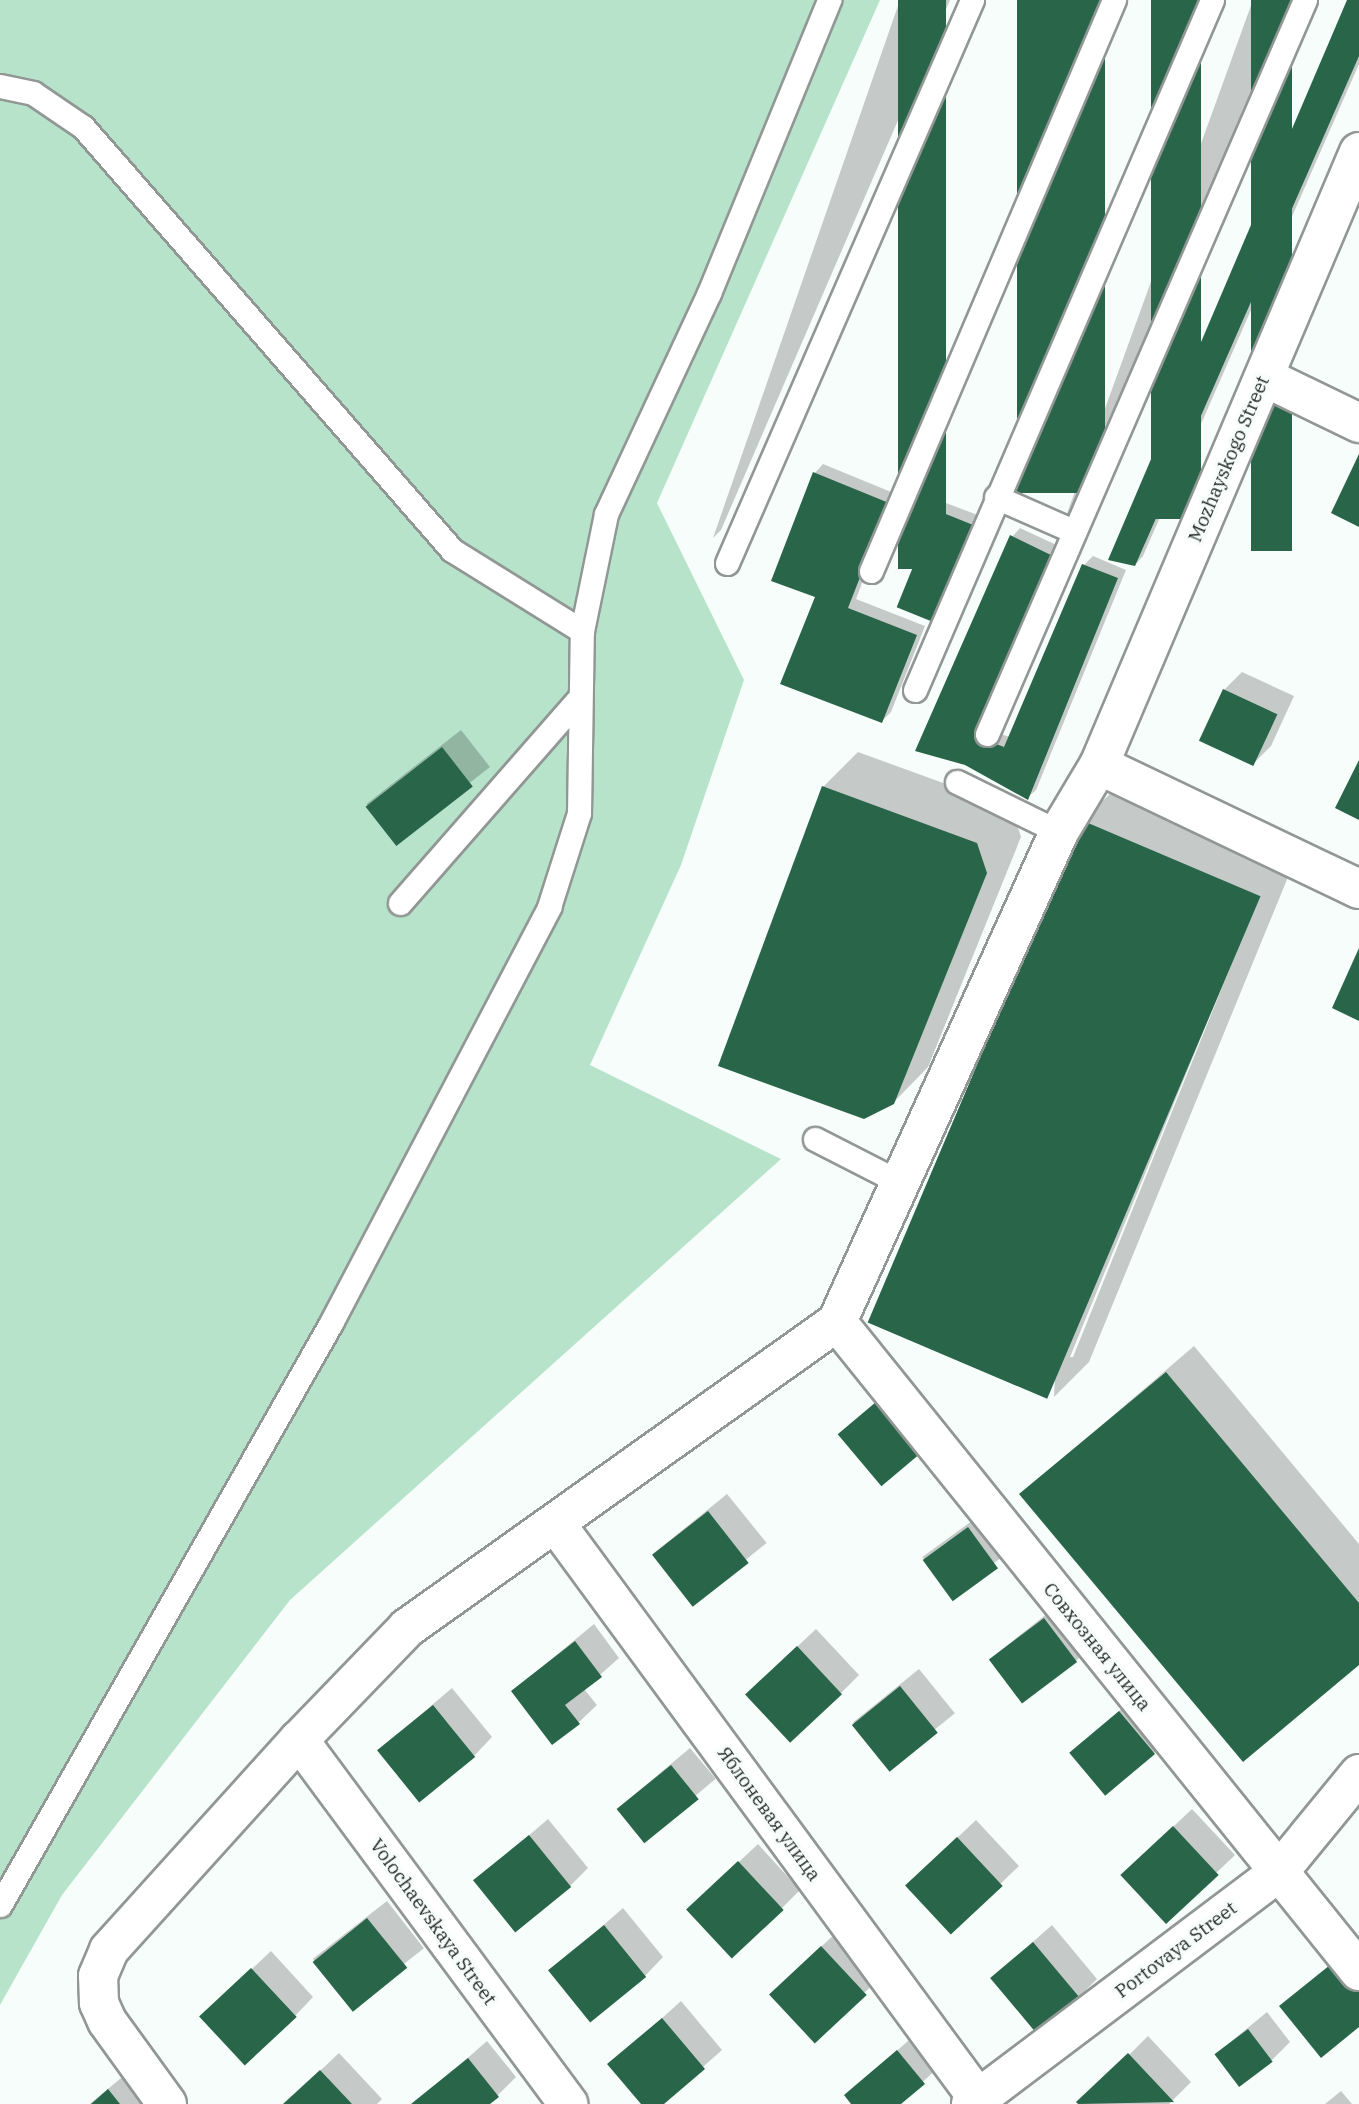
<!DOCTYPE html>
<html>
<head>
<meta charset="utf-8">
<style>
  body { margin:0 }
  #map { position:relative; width:1359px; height:2104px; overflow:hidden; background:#f7fdfa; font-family:"IBM Plex Serif",serif }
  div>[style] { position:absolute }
  .green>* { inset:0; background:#b6e3ca }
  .shadow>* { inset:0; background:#0003; transform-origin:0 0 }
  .building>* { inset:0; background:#286549; transform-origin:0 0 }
  .roads { filter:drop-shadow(2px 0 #919794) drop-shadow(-2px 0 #919794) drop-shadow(0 2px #919794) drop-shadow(0 -2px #919794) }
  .service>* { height:23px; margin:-11.5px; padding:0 11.5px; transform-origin:11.5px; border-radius:11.5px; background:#fff }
  .minor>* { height:38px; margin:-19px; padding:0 19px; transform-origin:19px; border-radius:19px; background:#fff }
  .tertiary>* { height:38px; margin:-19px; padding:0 19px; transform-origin:19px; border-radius:19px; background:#fff }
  span { translate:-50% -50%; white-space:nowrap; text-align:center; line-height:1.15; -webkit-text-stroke:7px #f7fdfa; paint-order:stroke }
  .street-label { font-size:19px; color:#252826 }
</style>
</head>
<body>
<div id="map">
  <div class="green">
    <i style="clip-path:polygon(0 0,880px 0,657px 503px,744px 680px,681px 865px,590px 1065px,781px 1159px,290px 1600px,62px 1895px,0 2005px)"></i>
  </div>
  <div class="shadow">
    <i style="clip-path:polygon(900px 0,950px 0,721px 530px,713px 538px)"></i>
    <i style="clip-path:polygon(1253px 0,1295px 0,1074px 510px,1065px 519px)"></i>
    <i style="clip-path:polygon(1349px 0,1359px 0,1359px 64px,1143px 556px,1135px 565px)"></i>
    <i style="clip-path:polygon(823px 464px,896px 494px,856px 599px,925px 626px,891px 712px,882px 721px,817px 596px,815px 473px)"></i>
    <i style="clip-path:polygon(946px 503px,983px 517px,934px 622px,937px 511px)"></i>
    <i style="clip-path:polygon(1020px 528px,1065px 549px,985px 729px,1010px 737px,1084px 565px,1093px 556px,1126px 570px,1036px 790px,1027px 798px,966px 764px,1012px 537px)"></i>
    <i style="clip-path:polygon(1242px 672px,1294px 696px,1271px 746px,1253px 764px,1224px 690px)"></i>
    <i style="left:461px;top:730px;width:47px;height:120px;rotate:52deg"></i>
    <i style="clip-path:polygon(858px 752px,1012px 808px,1021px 837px,928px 1067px,893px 1103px,823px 787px)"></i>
    <i style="clip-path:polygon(evenodd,1117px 787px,1295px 860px,1089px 1362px,1054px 1397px,1082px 821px,1117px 787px,1263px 886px,1073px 1357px,1070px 1357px,1263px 886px)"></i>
    <i style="clip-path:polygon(1194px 1346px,1359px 1544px,1359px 1662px,1022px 1494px)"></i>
    <i style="left:727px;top:1494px;width:63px;height:95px;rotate:51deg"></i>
    <i style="left:987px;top:1510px;width:47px;height:80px;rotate:54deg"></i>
    <i style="clip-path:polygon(1063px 1601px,1094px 1642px,1076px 1661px,990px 1659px)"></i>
    <i style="clip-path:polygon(594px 1624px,619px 1658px,584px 1689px,597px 1705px,578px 1723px,513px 1691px)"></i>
    <i style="clip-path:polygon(816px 1629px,859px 1675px,841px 1693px,765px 1677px)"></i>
    <i style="left:919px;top:1669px;width:57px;height:85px;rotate:51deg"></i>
    <i style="clip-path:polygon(452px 1688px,492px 1737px,474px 1756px,379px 1750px)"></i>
    <i style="clip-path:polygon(1138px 1694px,1172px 1735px,1154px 1753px,1072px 1753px)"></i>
    <i style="left:690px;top:1748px;width:40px;height:94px;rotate:50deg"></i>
    <i style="clip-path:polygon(1192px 1809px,1235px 1855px,1166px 1921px,1141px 1857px)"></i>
    <i style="clip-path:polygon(548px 1819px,588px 1868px,570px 1886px,476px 1881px)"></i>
    <i style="clip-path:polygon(976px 1820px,1019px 1866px,950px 1932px,925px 1868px)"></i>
    <i style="clip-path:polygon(758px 1844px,800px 1890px,782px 1908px,707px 1892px)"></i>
    <i style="left:387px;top:1901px;width:60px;height:94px;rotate:52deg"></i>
    <i style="clip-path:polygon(623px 1908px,663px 1957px,645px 1976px,551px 1971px)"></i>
    <i style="clip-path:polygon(1052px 1925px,1097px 1979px,1079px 1997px,992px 1978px)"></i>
    <i style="clip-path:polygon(840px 1929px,883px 1975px,814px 2041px,789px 1977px)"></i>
    <i style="clip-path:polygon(1354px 1945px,1359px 1951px,1359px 2025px,1282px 2006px)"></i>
    <i style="clip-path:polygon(271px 1951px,313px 1997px,295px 2016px,220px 1999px)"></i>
    <i style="clip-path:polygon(681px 2001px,722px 2050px,661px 2104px,643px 2104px,610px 2065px)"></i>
    <i style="clip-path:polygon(1267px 2012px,1290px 2042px,1272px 2060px,1216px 2054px)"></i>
    <i style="clip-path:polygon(916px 2034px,942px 2064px,899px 2104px,854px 2104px,846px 2095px)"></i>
    <i style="clip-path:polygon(1148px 2036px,1191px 2082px,1169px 2104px,1080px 2104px)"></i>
    <i style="clip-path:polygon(487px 2041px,516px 2077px,498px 2095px,488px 2104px,415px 2104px)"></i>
    <i style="clip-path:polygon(339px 2053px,382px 2099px,377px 2104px,285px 2104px)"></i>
    <i style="clip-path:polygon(127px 2073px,152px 2104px,90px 2104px)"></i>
    <i style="clip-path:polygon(1341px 2091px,1352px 2104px,1325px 2104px)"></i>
  </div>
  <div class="building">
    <i style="left:898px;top:0;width:48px;height:569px"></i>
    <i style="left:1017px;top:0;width:88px;height:493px"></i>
    <i style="left:1151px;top:0;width:50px;height:519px"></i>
    <i style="left:1251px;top:0;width:41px;height:551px"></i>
    <i style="clip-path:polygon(1347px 0,1359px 0,1359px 56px,1135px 566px,1108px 560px)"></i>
    <i style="clip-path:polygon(1359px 454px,1359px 527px,1331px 513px)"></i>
    <i style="clip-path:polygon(813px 472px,889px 503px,848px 608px,917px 635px,882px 723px,780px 684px,815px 597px,771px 581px)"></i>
    <i style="left:936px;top:510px;width:42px;height:105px;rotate:22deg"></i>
    <i style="clip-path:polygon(1010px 535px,1057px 558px,978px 737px,1004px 747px,1082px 564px,1118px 578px,1028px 800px,965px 765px,915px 751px)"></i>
    <i style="left:1223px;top:689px;width:60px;height:57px;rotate:25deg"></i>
    <i style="left:442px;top:747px;width:50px;height:97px;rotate:52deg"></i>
    <i style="clip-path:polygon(1359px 760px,1359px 820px,1335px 808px)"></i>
    <i style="clip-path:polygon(822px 786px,977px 843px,987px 873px,894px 1104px,864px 1119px,718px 1066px)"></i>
    <i style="left:1081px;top:820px;width:195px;height:546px;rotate:23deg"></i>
    <i style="clip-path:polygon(1359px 948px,1359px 1021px,1332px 1008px)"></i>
    <i style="clip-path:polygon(1166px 1372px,1359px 1603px,1359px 1665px,1243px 1762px,1019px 1494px)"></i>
    <i style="left:876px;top:1402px;width:68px;height:50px;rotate:50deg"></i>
    <i style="left:708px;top:1511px;width:66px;height:71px;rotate:52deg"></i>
    <i style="left:968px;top:1527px;width:51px;height:56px;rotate:54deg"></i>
    <i style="left:1044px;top:1618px;width:55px;height:69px;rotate:53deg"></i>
    <i style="clip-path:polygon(575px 1641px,602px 1677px,565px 1705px,580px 1724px,552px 1745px,511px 1691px)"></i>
    <i style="left:797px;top:1646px;width:66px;height:71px;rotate:47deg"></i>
    <i style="left:900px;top:1686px;width:60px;height:62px;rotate:51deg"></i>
    <i style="left:433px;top:1705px;width:67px;height:72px;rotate:51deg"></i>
    <i style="left:1119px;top:1711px;width:56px;height:65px;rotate:50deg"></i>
    <i style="left:671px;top:1765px;width:44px;height:70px;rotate:51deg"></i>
    <i style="left:1173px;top:1826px;width:67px;height:72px;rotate:47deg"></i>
    <i style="left:529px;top:1835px;width:67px;height:72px;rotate:51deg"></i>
    <i style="left:957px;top:1837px;width:67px;height:71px;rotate:47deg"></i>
    <i style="left:738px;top:1861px;width:67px;height:71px;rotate:47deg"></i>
    <i style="left:367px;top:1918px;width:64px;height:70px;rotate:51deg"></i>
    <i style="left:604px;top:1925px;width:67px;height:72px;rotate:51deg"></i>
    <i style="left:1033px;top:1942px;width:73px;height:56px;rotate:50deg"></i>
    <i style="left:821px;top:1946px;width:67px;height:71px;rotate:47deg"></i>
    <i style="clip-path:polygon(1335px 1961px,1359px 1991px,1359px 2027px,1321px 2058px,1279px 2006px)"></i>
    <i style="left:251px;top:1968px;width:67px;height:71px;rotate:47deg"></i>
    <i style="clip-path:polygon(662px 2018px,705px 2069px,664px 2104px,641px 2104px,607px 2064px)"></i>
    <i style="left:1248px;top:2029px;width:41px;height:42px;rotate:53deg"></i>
    <i style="clip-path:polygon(897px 2050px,925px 2084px,901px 2104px,851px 2104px,844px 2095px)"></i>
    <i style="clip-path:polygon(1128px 2053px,1174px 2102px,1078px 2104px,1076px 2102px)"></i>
    <i style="clip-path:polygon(468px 2058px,499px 2097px,490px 2104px,411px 2104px)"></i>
    <i style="clip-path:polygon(320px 2070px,352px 2104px,283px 2104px)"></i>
    <i style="clip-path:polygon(108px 2089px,120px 2104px,91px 2104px)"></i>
  </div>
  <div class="roads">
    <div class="service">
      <i style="left:0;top:86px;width:34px;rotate:12deg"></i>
      <i style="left:33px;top:93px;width:60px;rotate:34.2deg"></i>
      <i style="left:83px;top:127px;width:561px;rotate:48.9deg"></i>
      <i style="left:452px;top:550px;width:153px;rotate:31.9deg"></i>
      <i style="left:996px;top:497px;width:84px;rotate:23.8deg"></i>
      <i style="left:727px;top:563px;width:614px;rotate:-66.48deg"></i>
      <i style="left:871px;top:571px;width:621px;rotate:-66.95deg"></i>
      <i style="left:915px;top:690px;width:751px;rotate:-66.71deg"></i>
      <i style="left:987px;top:734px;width:800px;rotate:-66.58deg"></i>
      <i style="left:957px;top:782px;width:114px;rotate:26.1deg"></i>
      <i style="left:400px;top:903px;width:270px;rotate:-48.8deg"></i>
      <i style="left:815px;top:1139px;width:99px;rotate:27.1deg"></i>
      <i style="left:0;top:1905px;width:670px;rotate:-60.37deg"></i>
      <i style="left:331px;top:1323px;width:470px;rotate:-62.3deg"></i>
      <i style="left:549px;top:907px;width:99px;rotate:-72.3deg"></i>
      <i style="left:579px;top:813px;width:182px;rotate:-89.1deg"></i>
      <i style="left:582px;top:631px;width:119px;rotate:-78.4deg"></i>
      <i style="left:606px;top:514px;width:244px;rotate:-65deg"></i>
      <i style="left:709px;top:293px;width:317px;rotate:-67.7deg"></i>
    </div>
    <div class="minor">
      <i style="left:1264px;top:377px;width:106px;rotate:25.8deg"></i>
      <i style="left:837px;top:1322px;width:833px;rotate:51.19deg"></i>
      <i style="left:556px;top:1524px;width:720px;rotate:53.7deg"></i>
      <i style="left:299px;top:1740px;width:453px;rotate:53.5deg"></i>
      <i style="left:167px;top:2104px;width:102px;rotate:-125.9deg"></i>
      <i style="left:107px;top:2021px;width:20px;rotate:-114deg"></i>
      <i style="left:99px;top:2003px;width:27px;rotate:-92deg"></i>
      <i style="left:98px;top:1976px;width:28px;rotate:-67deg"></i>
      <i style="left:109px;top:1950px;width:283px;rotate:-47.9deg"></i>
      <i style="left:299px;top:1740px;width:156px;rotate:-46deg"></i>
      <i style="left:407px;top:1628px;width:528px;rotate:-35.44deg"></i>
      <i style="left:837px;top:1322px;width:538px;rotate:-65.63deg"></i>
      <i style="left:1059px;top:832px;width:78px;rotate:-59.2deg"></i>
      <i style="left:971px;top:2104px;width:384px;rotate:-37deg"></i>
      <i style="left:1278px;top:1873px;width:128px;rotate:-50.7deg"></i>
    </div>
    <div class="tertiary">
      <i style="left:1359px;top:152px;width:666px;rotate:112.98deg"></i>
      <i style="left:1099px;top:765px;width:288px;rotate:25.5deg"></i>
    </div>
  </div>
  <div class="street-label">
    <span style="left:1229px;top:459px;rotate:-67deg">Mozhayskogo Street</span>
    <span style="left:1097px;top:1647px;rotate:51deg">Совхозная улица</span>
    <span style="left:769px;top:1814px;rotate:54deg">Яблоневая улица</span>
    <span style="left:433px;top:1922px;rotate:54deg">Volochaevskaya Street</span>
    <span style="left:1176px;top:1950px;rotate:-37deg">Portovaya Street</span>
  </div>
</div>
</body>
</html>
